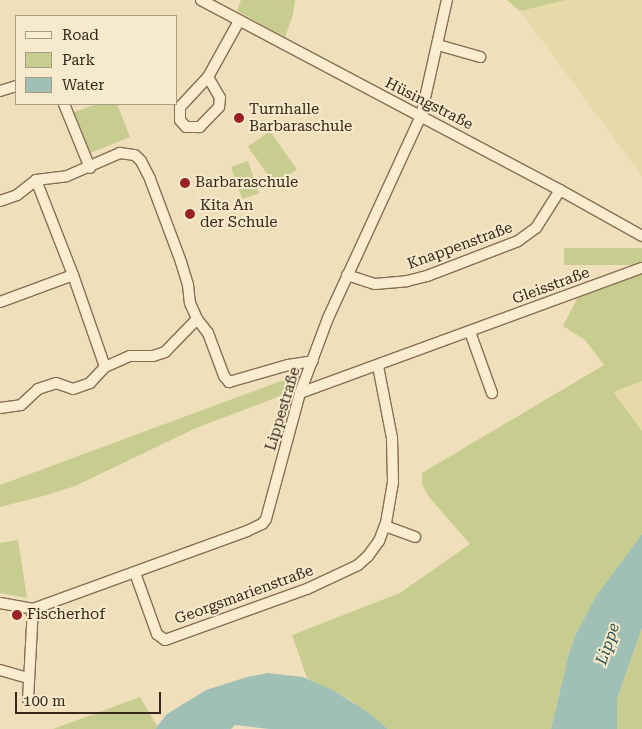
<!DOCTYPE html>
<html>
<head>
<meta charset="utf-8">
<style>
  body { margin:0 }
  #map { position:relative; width:642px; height:729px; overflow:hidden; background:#efdfbb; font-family:"Roboto Serif",serif }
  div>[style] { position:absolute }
  .farmland>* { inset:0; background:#e5daa8 }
  .green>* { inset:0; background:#c7cd8f; transform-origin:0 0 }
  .water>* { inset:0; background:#a0c0b6 }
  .roads { filter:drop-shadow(1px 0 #876e54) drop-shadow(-1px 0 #876e54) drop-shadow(0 1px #876e54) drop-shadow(0 -1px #876e54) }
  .minor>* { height:10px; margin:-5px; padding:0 5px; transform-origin:5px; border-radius:5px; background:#faecce }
  .dots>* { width:14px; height:14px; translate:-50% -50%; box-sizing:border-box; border:2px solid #f7e9cb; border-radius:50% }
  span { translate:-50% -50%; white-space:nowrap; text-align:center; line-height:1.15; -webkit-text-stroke:4px #f7e9cb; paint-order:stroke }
  .street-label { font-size:15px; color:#35271a }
  .poi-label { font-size:15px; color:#35271a }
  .left { translate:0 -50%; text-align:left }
  .water-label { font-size:16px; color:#285652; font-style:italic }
  .legend { position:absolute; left:15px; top:15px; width:162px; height:90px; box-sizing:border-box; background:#f7e9cb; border:1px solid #a99b84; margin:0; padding:6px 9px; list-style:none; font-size:15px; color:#35271a }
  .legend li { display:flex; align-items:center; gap:10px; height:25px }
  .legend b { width:25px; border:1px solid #a99b84 }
  .scale { position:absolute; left:15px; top:692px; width:146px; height:22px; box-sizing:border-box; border:2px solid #35271a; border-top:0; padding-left:6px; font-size:15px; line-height:18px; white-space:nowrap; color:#35271a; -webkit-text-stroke:4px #f7e9cb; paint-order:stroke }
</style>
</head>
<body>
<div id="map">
  <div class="farmland">
    <i style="clip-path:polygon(566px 0,642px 0,642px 176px,520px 11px)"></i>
    <i style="clip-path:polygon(642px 381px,642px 431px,612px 391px)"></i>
  </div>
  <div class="green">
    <i style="clip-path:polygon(241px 0,295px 0,293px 15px,285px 37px,237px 11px)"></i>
    <i style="clip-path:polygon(507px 0,566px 0,520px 11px)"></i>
    <i style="clip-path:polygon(96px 104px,117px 104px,130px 137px,88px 154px,72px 113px)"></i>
    <i style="left:270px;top:131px;width:47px;height:27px;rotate:55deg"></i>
    <i style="left:248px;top:161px;width:34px;height:18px;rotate:71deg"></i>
    <i style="left:642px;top:248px;width:17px;height:78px;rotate:90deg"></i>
    <i style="clip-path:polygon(642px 273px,642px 381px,613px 392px,642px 431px,642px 534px,596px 596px,576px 634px,569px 653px,551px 729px,388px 729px,349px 699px,307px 678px,292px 635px,400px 593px,470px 544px,429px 497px,422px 484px,422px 473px,604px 365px,585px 340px,563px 326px,578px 297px)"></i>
    <i style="clip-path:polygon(300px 374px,296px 390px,196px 428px,75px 486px,47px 495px,0 507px,0 485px)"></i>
    <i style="clip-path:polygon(18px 540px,27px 598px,0 593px,0 543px)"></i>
    <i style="clip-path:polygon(642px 628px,642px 729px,617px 729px,617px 699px)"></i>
    <i style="clip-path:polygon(140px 697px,157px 726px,155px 729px,53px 729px)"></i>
  </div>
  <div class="water">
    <i style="clip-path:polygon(642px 534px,642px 628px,617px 699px,617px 729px,551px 729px,569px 653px,576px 634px,596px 596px)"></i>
    <i style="clip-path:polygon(268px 673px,303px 677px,331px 689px,365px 710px,388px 729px,269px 729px,235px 725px,231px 729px,155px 729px,167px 714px,206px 690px,247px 677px)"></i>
  </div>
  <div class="roads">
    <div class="minor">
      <i style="left:201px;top:0;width:406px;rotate:27.9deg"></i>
      <i style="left:560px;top:190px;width:94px;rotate:29.3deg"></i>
      <i style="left:438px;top:45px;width:44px;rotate:15.9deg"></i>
      <i style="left:208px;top:77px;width:24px;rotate:60deg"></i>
      <i style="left:220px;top:98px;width:9px;rotate:96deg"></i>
      <i style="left:219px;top:107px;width:28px;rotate:134deg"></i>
      <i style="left:200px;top:127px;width:14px;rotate:180deg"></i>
      <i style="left:186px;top:127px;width:9px;rotate:-131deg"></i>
      <i style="left:180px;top:120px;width:13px;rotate:-90deg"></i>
      <i style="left:180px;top:107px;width:41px;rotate:-47deg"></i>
      <i style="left:208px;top:77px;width:64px;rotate:-61deg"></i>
      <i style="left:0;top:91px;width:17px;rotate:-17deg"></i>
      <i style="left:64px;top:104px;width:69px;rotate:67.9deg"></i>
      <i style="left:36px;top:180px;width:102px;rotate:68.7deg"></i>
      <i style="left:73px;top:275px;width:97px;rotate:70.8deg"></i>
      <i style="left:0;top:201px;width:18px;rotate:-19deg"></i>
      <i style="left:17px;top:195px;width:24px;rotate:-38deg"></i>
      <i style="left:36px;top:180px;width:31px;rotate:-7deg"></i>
      <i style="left:67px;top:176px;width:58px;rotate:-23.5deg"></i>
      <i style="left:120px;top:153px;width:15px;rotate:8deg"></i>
      <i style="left:135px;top:155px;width:8px;rotate:45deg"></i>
      <i style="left:141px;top:161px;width:20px;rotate:63deg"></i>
      <i style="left:150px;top:179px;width:89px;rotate:69.5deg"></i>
      <i style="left:181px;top:262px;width:24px;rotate:73deg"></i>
      <i style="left:188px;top:285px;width:18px;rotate:84deg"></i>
      <i style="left:190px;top:303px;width:17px;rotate:66deg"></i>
      <i style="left:347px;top:275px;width:29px;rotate:18deg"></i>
      <i style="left:375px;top:284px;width:32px;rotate:-5deg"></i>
      <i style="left:407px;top:281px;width:21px;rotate:-14deg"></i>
      <i style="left:427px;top:276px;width:97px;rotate:-21deg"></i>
      <i style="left:518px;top:241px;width:22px;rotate:-36deg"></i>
      <i style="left:536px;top:228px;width:45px;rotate:-57.7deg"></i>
      <i style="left:0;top:302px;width:78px;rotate:-20.3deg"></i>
      <i style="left:470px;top:332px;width:65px;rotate:70.2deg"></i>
      <i style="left:300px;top:393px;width:364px;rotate:-20.1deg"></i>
      <i style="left:0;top:408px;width:21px;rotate:-8deg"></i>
      <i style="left:21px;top:405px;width:23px;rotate:-43deg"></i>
      <i style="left:38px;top:389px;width:19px;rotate:-18deg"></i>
      <i style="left:56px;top:383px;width:18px;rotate:19deg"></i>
      <i style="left:73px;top:389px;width:18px;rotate:-19deg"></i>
      <i style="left:90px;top:383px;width:22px;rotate:-47deg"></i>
      <i style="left:105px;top:367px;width:27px;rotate:-24deg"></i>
      <i style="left:130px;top:356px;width:23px"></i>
      <i style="left:153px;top:356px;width:13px;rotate:-18deg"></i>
      <i style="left:165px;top:352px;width:46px;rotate:-45.9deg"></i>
      <i style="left:197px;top:319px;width:18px;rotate:52deg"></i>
      <i style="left:208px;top:333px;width:46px;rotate:69.6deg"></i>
      <i style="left:224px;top:376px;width:8px;rotate:50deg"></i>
      <i style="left:229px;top:382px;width:61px;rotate:-16.1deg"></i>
      <i style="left:288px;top:365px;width:25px;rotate:-9deg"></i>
      <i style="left:385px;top:526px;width:32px;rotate:20deg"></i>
      <i style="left:135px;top:573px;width:65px;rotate:70.2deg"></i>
      <i style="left:157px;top:634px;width:10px;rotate:37deg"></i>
      <i style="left:165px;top:640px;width:151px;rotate:-19.8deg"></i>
      <i style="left:307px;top:589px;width:56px;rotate:-25.2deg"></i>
      <i style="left:358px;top:565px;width:13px;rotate:-42deg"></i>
      <i style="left:368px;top:556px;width:19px;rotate:-54deg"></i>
      <i style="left:379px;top:541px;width:19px;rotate:-69deg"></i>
      <i style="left:386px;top:523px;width:42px;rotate:-80.3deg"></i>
      <i style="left:393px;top:482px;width:44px;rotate:-91.3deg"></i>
      <i style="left:392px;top:438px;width:73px;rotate:-101deg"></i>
      <i style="left:0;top:603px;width:34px;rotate:10deg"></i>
      <i style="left:33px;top:609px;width:228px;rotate:-20deg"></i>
      <i style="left:247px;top:531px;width:17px;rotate:-25deg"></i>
      <i style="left:262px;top:524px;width:6px;rotate:-51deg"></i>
      <i style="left:266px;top:519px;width:131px;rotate:-74.9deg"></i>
      <i style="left:300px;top:393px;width:80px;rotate:-69.5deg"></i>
      <i style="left:328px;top:318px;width:222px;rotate:-65.3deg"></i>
      <i style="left:421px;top:116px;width:119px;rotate:-77.4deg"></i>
      <i style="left:0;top:670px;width:29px;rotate:16deg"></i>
      <i style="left:28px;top:700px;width:91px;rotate:-86.9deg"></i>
    </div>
  </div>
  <div class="dots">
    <i style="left:239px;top:118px;background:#992225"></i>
    <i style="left:185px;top:183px;background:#992225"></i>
    <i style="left:190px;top:214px;background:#992225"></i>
    <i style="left:17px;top:615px;background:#992225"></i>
  </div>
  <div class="street-label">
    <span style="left:429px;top:104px;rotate:27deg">Hüsingstraße</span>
    <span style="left:460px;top:246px;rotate:-20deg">Knappenstraße</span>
    <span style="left:551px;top:286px;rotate:-20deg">Gleisstraße</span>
    <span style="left:283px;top:409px;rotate:-73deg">Lippestraße</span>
    <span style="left:244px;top:595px;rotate:-20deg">Georgsmarienstraße</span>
  </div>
  <div class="poi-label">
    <span class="left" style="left:249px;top:118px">Turnhalle<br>Barbaraschule</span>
    <span class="left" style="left:195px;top:183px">Barbaraschule</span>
    <span class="left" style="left:200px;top:214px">Kita An<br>der Schule</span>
    <span class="left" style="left:27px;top:615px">Fischerhof</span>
  </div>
  <div class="water-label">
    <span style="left:608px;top:644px;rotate:-71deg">Lippe</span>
  </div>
  <ul class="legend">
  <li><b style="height:6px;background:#faecce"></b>Road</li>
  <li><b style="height:14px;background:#c7cd8f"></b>Park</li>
  <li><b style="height:14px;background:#a0c0b6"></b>Water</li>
  </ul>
  <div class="scale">100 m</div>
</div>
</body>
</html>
